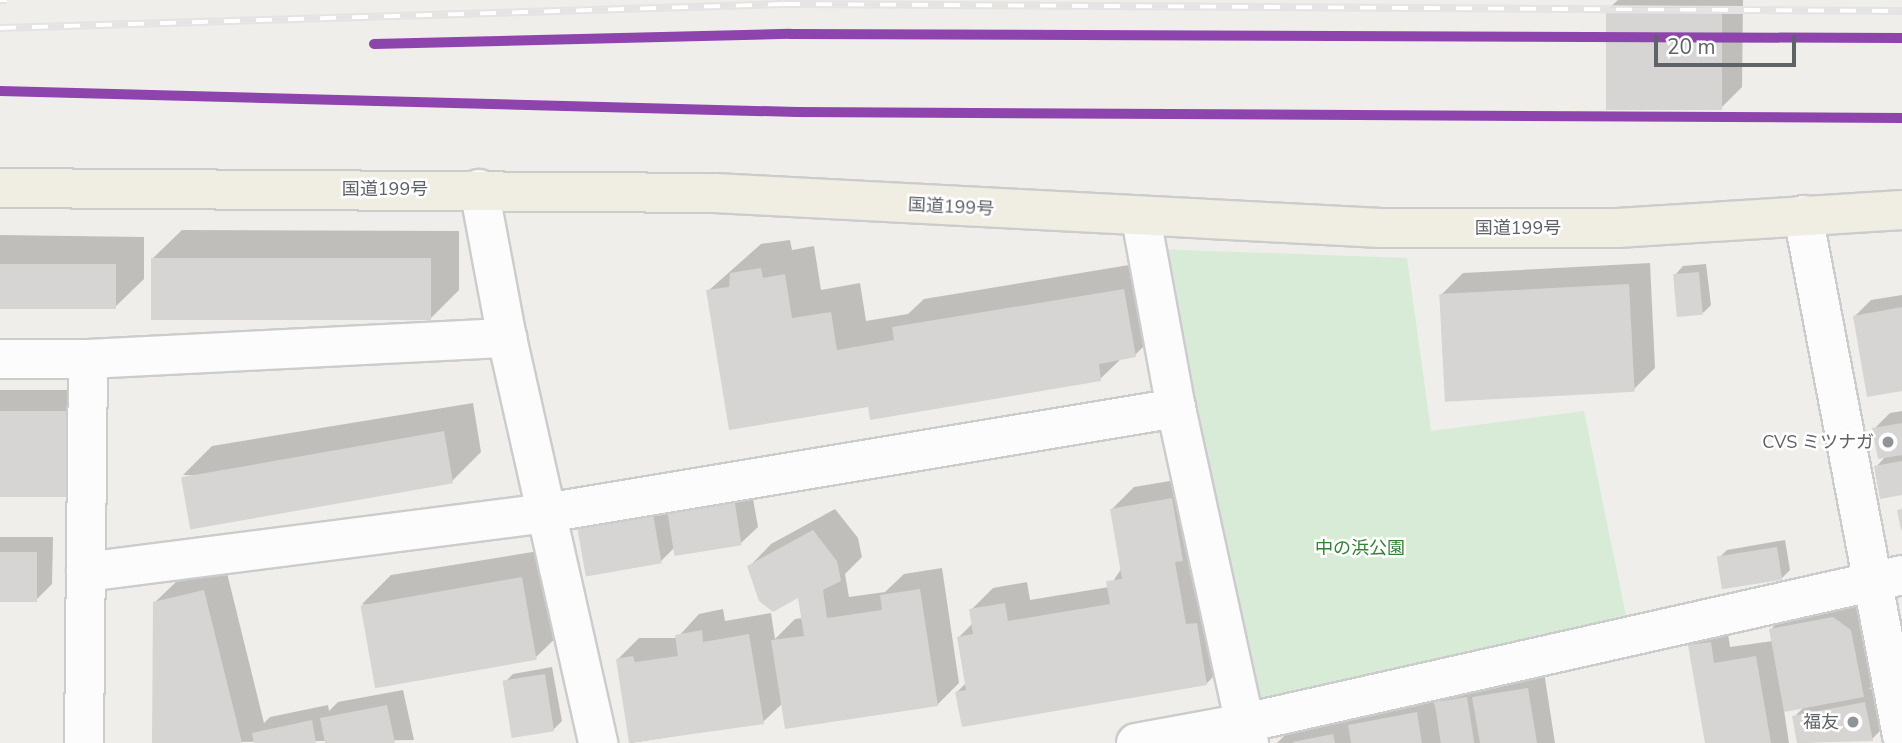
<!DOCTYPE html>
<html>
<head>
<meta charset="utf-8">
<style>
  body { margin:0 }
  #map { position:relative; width:1902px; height:743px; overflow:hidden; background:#efeeea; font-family:"Nunito Sans","Noto Sans JP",sans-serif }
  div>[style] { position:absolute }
  .green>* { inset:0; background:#d8ebd6 }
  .shadow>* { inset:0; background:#0003 }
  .building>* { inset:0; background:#d6d5d3; transform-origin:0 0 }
  .roads { filter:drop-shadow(2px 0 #cbcccc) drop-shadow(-2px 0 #cbcccc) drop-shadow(0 2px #cbcccc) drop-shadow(0 -2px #cbcccc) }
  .street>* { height:38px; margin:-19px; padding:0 19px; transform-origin:19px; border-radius:19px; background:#fdfcfc }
  .secondary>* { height:38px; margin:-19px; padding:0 19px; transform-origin:19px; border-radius:19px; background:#fdfcfc }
  .highway>* { height:38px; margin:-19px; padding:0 19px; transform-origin:19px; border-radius:19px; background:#f0ede3 }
  .rail>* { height:8px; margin-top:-4px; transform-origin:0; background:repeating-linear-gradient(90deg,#fff 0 16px,#e4e4e4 0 32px); box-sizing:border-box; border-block:2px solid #e4e4e4 }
  .rail-1>* { height:10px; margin:-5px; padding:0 5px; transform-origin:5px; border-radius:5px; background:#8e44ad }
  .dots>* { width:19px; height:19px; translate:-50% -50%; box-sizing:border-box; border:4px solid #fff; border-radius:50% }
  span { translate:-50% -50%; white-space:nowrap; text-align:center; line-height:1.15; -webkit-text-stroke:5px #fff; paint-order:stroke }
  .street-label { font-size:18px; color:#5f6368 }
  .poi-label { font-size:18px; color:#5f6368 }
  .right { translate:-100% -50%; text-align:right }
  .park-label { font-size:18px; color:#348238 }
  .scale { position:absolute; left:1654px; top:35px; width:142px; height:32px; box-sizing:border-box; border:4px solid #5f6368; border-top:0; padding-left:9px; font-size:21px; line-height:24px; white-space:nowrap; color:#5f6368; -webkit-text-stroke:5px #fff; paint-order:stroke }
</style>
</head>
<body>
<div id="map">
  <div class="green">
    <i style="clip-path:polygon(1157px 249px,1407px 258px,1431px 431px,1584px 411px,1630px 635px,1256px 706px)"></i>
  </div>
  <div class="shadow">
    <i style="clip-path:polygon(1618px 0,1743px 0,1742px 87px,1720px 109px,1607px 10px)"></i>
    <i style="clip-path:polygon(182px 230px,459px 231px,459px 290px,430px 319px,152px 259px)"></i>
    <i style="clip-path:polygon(0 235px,144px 237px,144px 279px,114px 308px,0 307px)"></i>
    <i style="clip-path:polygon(790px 240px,792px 250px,814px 246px,821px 290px,860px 283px,866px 321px,908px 314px,924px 299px,1153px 261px,1164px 326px,1135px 355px,1122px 358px,1100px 379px,869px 405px,708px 291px,761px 244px)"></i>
    <i style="clip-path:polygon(1650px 263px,1655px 368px,1633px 390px,1441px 295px,1463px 273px)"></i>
    <i style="clip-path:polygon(1706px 264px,1711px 305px,1703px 313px,1675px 275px,1683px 266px)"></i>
    <i style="clip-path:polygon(1902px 295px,1902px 389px,1855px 316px,1871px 300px)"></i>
    <i style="clip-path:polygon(0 390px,88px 390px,87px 473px,65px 495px,0 495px)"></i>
    <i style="clip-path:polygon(473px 403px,481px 452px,452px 481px,183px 475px,212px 446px)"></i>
    <i style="clip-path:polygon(1902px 411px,1902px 494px,1876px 467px,1886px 456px,1874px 429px,1890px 413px)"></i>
    <i style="clip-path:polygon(749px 476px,758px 527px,741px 543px,675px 547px,661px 561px,579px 527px)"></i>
    <i style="clip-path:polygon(1194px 477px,1228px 662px,1206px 684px,957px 692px,966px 683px,959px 637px,973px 623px,971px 610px,993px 588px,1027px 582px,1030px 600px,1109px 587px,1122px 568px,1112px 509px,1134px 487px)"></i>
    <i style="clip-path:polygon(835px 509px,858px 538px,862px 557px,845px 574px,849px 597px,885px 592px,904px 574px,942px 568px,959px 683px,937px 705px,783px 703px,763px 722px,631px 743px,617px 660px,639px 638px,677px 638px,699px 614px,723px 609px,725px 621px,771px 613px,775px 639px,795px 619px,803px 618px,799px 596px,749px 567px,771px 544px)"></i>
    <i style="clip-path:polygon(0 537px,53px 537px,52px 584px,36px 600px,0 600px)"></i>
    <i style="clip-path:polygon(1785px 540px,1790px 570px,1782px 578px,1719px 558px,1727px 550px)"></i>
    <i style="clip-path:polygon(551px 549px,565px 629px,535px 658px,362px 604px,391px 575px)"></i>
    <i style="clip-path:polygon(226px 569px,264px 723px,270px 717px,328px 705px,329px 711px,338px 702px,403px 690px,414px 740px,154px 743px,154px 603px,177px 581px)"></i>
    <i style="clip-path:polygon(1850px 602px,1867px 614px,1879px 679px,1869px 689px,1881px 687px,1888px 723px,1872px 739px,1799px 743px,1794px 717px,1805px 706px,1784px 710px,1789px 743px,1707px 743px,1690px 646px,1706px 630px,1727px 627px,1730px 647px,1773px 641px,1771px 629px,1787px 613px)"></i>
    <i style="clip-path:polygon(552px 667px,562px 721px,553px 730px,505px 682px,513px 674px)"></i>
    <i style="clip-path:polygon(1544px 672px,1555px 743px,1277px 743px,1303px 717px,1433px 697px,1435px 706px,1453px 687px)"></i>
  </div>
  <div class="building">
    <i style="left:1606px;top:10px;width:116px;height:100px"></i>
    <i style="left:151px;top:258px;width:280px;height:62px"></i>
    <i style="left:0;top:264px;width:116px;height:45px"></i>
    <i style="clip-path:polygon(761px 268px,763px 278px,785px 274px,792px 318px,831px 312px,837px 350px,894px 340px,892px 327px,1124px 289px,1136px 357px,1099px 364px,1101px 381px,870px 420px,868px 407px,729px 430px,706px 290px,729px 287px,730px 273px)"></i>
    <i style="left:1699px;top:272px;width:43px;height:26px;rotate:85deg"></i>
    <i style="left:1629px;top:284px;width:108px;height:190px;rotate:87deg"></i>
    <i style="clip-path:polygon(1902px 307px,1902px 391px,1867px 397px,1853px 316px)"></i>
    <i style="left:0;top:411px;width:66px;height:86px"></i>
    <i style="clip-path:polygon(1902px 423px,1902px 455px,1878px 459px,1872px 428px)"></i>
    <i style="left:444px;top:431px;width:53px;height:267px;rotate:80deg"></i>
    <i style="clip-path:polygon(1902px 461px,1902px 495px,1880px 499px,1874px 466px)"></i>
    <i style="left:733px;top:491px;width:55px;height:68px;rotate:81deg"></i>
    <i style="clip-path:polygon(1172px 498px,1183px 561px,1175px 562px,1186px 624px,1197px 623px,1207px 685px,962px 727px,955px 692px,966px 690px,957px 637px,973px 634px,969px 609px,1005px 603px,1008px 621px,1110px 604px,1106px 581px,1122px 579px,1110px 509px)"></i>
    <i style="clip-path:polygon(1902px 509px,1902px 530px,1901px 530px,1897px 510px)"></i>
    <i style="left:653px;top:514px;width:50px;height:77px;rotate:80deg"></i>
    <i style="clip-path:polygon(813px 530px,837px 561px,841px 581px,823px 590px,827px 618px,882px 610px,880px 595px,920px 589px,938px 706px,785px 729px,771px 640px,804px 636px,798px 598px,773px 612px,759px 601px,747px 566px)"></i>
    <i style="left:1777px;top:547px;width:33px;height:61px;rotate:81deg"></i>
    <i style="left:37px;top:552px;width:50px;height:37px;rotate:90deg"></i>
    <i style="left:522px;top:577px;width:84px;height:164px;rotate:80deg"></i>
    <i style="clip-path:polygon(204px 590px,242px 743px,152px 743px,153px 602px)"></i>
    <i style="clip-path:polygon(1833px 617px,1851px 630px,1864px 697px,1784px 712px,1769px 629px)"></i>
    <i style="clip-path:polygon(702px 630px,703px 642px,749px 634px,764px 724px,629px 743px,616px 659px,633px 656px,635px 662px,678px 656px,675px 635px)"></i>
    <i style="clip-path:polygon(1711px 642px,1714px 663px,1756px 656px,1771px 743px,1705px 743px,1688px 645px)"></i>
    <i style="left:545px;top:674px;width:58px;height:43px;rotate:81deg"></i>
    <i style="clip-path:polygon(1528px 688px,1537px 743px,1480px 743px,1472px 697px)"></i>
    <i style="left:1467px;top:697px;width:47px;height:33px;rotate:81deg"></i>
    <i style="clip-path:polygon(1865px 702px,1873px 741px,1797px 743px,1792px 716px)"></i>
    <i style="clip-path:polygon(387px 705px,395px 743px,325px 743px,320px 718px)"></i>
    <i style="clip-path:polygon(1417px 712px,1422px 743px,1351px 743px,1348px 725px)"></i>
    <i style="clip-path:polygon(312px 720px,316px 743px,254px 743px,252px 733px)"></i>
    <i style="clip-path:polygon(1333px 734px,1335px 743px,1293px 743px,1293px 742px)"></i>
  </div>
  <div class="roads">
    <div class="street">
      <i style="left:1803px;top:215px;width:530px;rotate:79.24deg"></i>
      <i style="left:1141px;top:218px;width:193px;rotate:79.6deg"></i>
      <i style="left:1176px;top:408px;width:343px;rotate:77.7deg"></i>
      <i style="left:0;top:359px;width:88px"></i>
      <i style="left:88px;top:359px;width:420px;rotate:-2.9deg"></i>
      <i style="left:86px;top:572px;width:464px;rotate:-7.3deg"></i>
      <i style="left:546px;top:513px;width:639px;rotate:-9.46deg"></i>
      <i style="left:84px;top:743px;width:384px;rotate:-89.4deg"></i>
      <i style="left:1136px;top:743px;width:111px;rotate:-10.4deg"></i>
      <i style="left:1245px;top:723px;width:673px;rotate:-12.69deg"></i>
    </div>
    <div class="secondary">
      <i style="left:479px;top:189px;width:152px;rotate:79.4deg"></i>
      <i style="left:507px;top:338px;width:415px;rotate:77.3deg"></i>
    </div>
    <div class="highway">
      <i style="left:0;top:188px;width:714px;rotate:0.4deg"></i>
      <i style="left:714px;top:193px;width:668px;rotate:3deg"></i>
      <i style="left:1381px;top:228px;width:236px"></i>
      <i style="left:1617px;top:228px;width:286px;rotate:-3.6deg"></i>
    </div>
  </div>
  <div class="rail">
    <i style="left:0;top:0;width:7px"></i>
    <i style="left:0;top:28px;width:784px;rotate:-1.75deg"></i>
    <i style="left:784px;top:4px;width:1118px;rotate:0.36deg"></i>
  </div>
  <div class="rail-1">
    <i style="left:374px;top:44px;width:416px;rotate:-1.4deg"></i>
    <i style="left:790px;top:34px;width:1112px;rotate:0.21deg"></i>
    <i style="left:0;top:91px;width:797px;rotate:1.51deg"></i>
    <i style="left:797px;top:112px;width:1105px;rotate:0.31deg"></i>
  </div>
  <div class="dots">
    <i style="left:1888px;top:442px;background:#919496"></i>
    <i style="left:1853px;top:722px;background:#919496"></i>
  </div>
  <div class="street-label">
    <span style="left:385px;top:189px">国道199号</span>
    <span style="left:951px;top:207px;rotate:3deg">国道199号</span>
    <span style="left:1518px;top:228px">国道199号</span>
  </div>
  <div class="poi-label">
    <span class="right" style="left:1874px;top:442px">CVS ミツナガ</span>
    <span class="right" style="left:1839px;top:722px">福友</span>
  </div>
  <div class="park-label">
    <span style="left:1360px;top:548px">中の浜公園</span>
  </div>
  <div class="scale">20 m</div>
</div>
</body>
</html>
